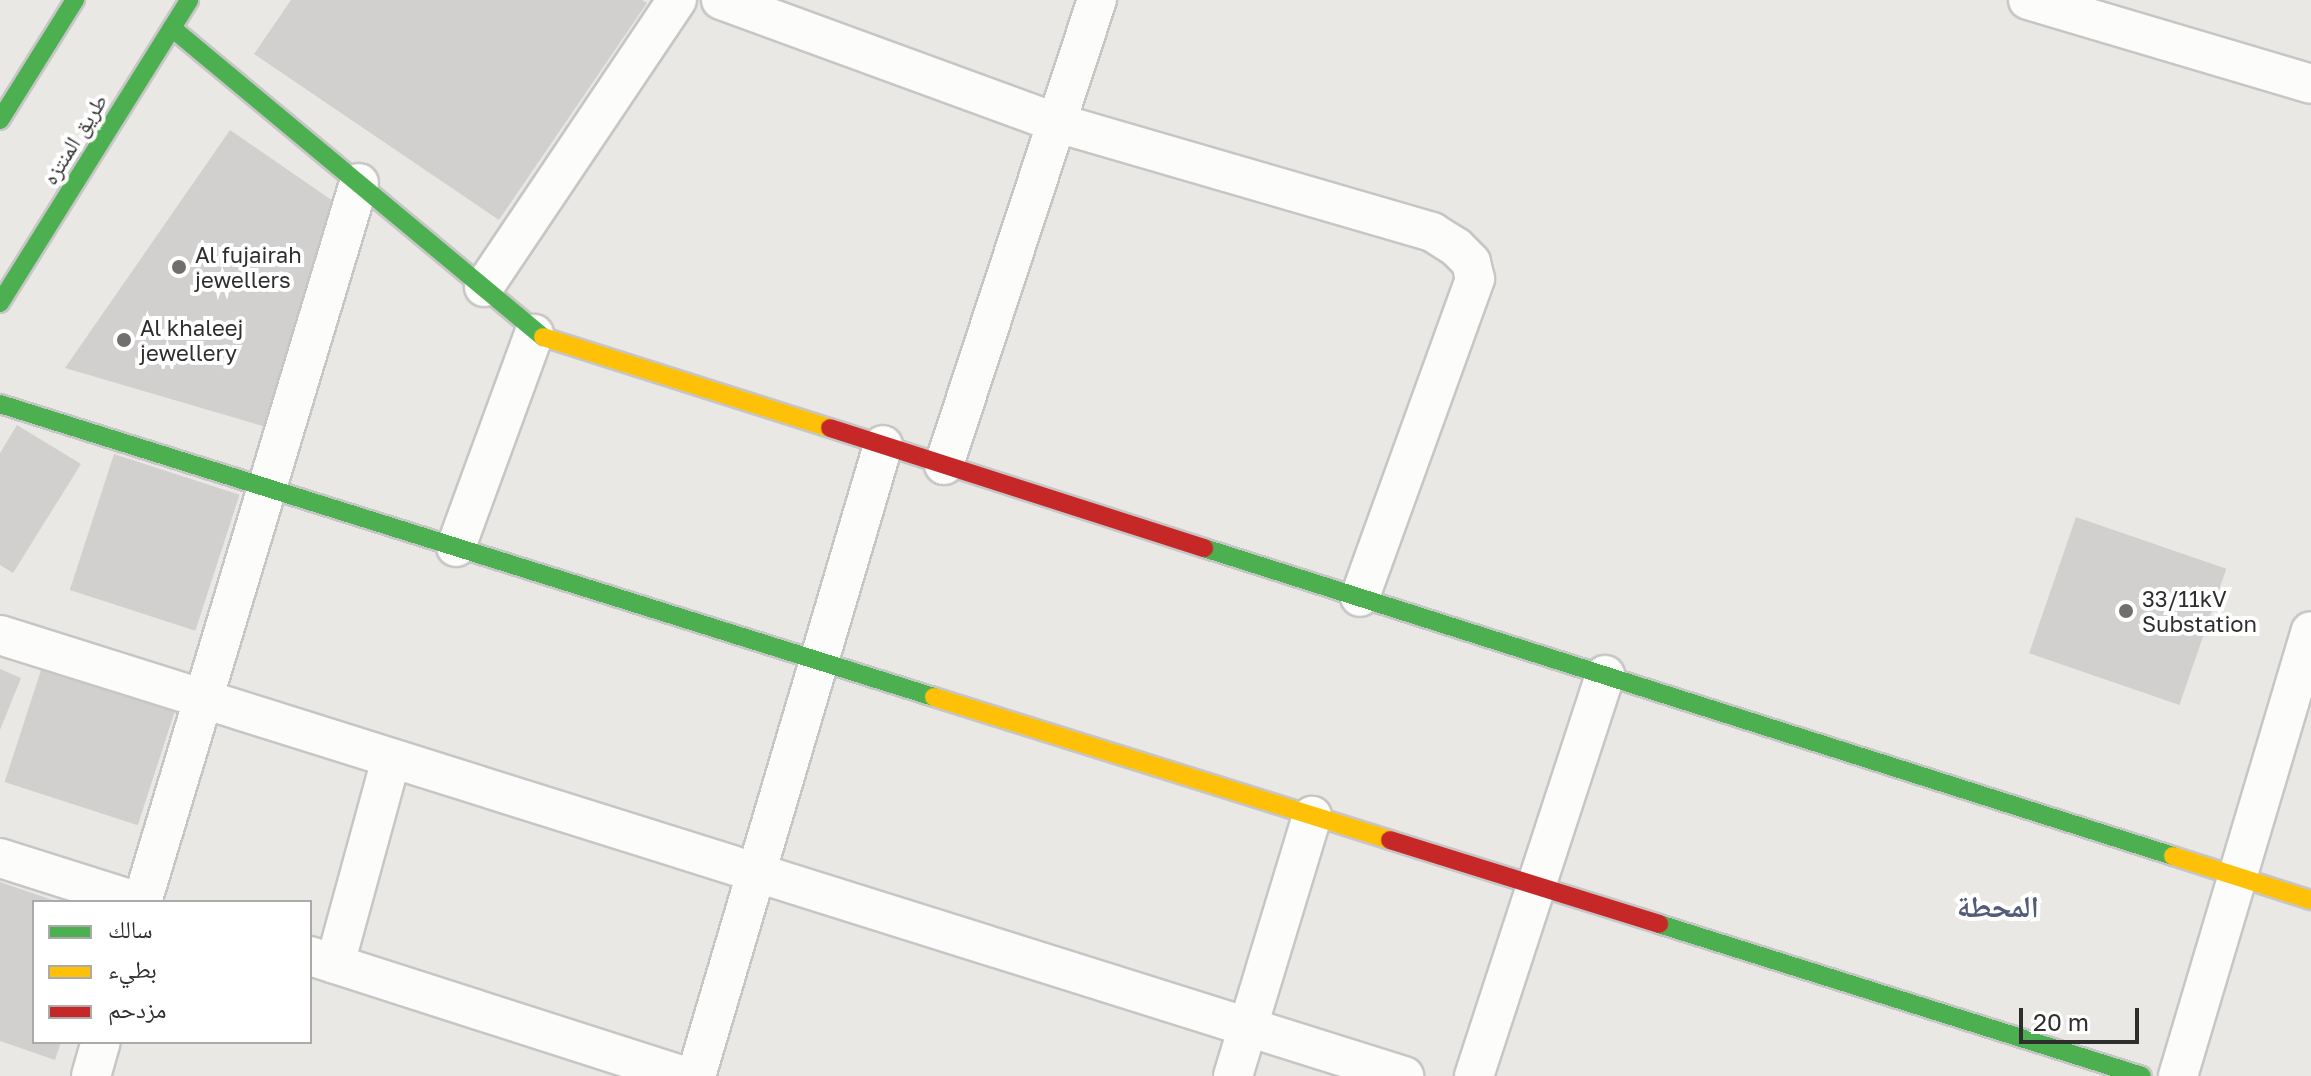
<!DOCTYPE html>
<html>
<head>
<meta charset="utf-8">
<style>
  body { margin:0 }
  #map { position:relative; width:2311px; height:1076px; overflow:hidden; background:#eae8e5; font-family:"Golos Text","Noto Naskh Arabic",sans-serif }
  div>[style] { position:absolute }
  .building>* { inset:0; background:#d2d0ce; transform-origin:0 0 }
  .roads { filter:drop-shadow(2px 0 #c7c6c7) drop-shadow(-2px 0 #c7c6c7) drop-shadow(0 2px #c7c6c7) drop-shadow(0 -2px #c7c6c7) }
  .street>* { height:38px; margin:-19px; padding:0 19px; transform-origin:19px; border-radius:19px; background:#fcfcfb }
  .fast>* { height:18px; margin:-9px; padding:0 9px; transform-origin:9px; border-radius:9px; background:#4caf50 }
  .slow>* { height:18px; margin:-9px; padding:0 9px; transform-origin:9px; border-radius:9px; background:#ffc107 }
  .jam>* { height:18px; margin:-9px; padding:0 9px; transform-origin:9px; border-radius:9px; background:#c62828 }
  .dots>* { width:22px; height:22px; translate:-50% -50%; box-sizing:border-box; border:4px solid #fff; border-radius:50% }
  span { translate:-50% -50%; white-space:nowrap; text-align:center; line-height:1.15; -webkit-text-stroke:8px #fff; paint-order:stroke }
  .street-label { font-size:22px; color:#2e2e2e }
  .poi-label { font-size:22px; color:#2e2e2e }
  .left { translate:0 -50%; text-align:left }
  .district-label { font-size:30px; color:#525c7a; font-weight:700 }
  .legend { position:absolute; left:32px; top:900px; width:280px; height:144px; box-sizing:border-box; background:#fff; border:2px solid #ababab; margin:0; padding:10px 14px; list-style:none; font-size:24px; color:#2e2e2e }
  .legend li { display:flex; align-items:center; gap:16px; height:40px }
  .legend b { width:40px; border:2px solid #ababab }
  .scale { position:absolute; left:2019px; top:1008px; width:120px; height:36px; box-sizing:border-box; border:4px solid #2e2e2e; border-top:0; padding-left:10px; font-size:24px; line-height:28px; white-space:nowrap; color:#2e2e2e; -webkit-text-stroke:6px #fff; paint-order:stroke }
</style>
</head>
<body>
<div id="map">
  <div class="building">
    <i style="clip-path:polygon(291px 0,642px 0,647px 3px,499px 220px,254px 54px)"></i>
    <i style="clip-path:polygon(230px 130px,333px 201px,266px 427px,65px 368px)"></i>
    <i style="clip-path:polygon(17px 425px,81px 464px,13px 573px,0 565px,0 453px)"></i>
    <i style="left:114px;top:454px;width:132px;height:143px;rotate:18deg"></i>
    <i style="left:2076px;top:517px;width:159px;height:144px;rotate:19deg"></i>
    <i style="left:42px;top:667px;width:140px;height:121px;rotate:18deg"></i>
    <i style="clip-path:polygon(0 669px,21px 678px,0 730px)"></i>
    <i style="clip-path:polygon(0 882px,58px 902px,34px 902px,34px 1042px,61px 1042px,55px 1060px,0 1041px)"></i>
  </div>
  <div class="roads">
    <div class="street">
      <i style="left:721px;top:0;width:355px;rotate:20.1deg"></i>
      <i style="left:1054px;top:122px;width:394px;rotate:16.2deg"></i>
      <i style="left:1432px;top:232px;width:28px;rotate:32deg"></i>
      <i style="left:1456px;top:247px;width:21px;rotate:45deg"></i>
      <i style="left:1471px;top:262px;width:17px;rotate:77deg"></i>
      <i style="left:1475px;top:279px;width:338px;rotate:109.9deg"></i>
      <i style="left:2028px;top:0;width:295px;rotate:16.5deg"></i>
      <i style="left:484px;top:287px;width:346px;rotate:-56.1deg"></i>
      <i style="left:944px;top:465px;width:490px;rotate:-71.8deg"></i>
      <i style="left:456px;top:547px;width:227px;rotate:-69.9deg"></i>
      <i style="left:0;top:635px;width:1472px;rotate:17.44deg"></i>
      <i style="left:0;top:858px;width:146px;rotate:17.6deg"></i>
      <i style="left:142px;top:902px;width:751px;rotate:-73.21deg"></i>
      <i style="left:310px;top:956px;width:393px;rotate:17.8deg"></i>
      <i style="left:335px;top:964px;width:213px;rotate:-74.7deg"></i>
      <i style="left:91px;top:1076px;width:35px;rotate:-74deg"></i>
      <i style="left:696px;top:1076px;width:658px;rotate:-73.49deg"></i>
      <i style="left:1233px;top:1076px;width:272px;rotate:-73.1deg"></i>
      <i style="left:1474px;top:1076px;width:422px;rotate:-71.9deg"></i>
      <i style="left:2178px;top:1076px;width:464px;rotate:-73.4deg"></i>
    </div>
    <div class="fast">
      <i style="left:172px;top:28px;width:483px;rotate:39.8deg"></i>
      <i style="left:0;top:120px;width:142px;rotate:-58deg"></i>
      <i style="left:0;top:303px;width:357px;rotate:-58deg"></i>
      <i style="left:0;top:404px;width:979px;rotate:17.42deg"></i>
      <i style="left:1204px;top:548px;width:1017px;rotate:17.63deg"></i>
      <i style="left:1659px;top:924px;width:506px;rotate:17.47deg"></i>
    </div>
    <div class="slow">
      <i style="left:543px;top:337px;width:301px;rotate:17.6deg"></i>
      <i style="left:934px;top:697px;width:478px;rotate:17.4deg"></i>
      <i style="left:2173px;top:856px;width:145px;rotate:17.7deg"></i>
    </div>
    <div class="jam">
      <i style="left:830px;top:428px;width:393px;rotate:17.8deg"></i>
      <i style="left:1390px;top:840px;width:282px;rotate:17.3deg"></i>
    </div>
  </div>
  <div class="dots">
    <i style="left:179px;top:267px;background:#706f6e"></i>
    <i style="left:124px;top:340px;background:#706f6e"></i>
    <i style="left:2126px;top:611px;background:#706f6e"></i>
  </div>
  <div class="street-label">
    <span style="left:74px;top:139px;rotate:-58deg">طريق المنتزه</span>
  </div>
  <div class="poi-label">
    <span class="left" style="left:195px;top:267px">Al fujairah<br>jewellers</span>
    <span class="left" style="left:140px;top:340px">Al khaleej<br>jewellery</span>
    <span class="left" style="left:2142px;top:611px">33/11kV<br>Substation</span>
  </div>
  <div class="district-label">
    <span style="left:1998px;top:906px">المحطة</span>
  </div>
  <ul class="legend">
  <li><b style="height:10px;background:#4caf50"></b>سالك</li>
  <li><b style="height:10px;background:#ffc107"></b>بطيء</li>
  <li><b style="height:10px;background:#c62828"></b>مزدحم</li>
  </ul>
  <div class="scale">20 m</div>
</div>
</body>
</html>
